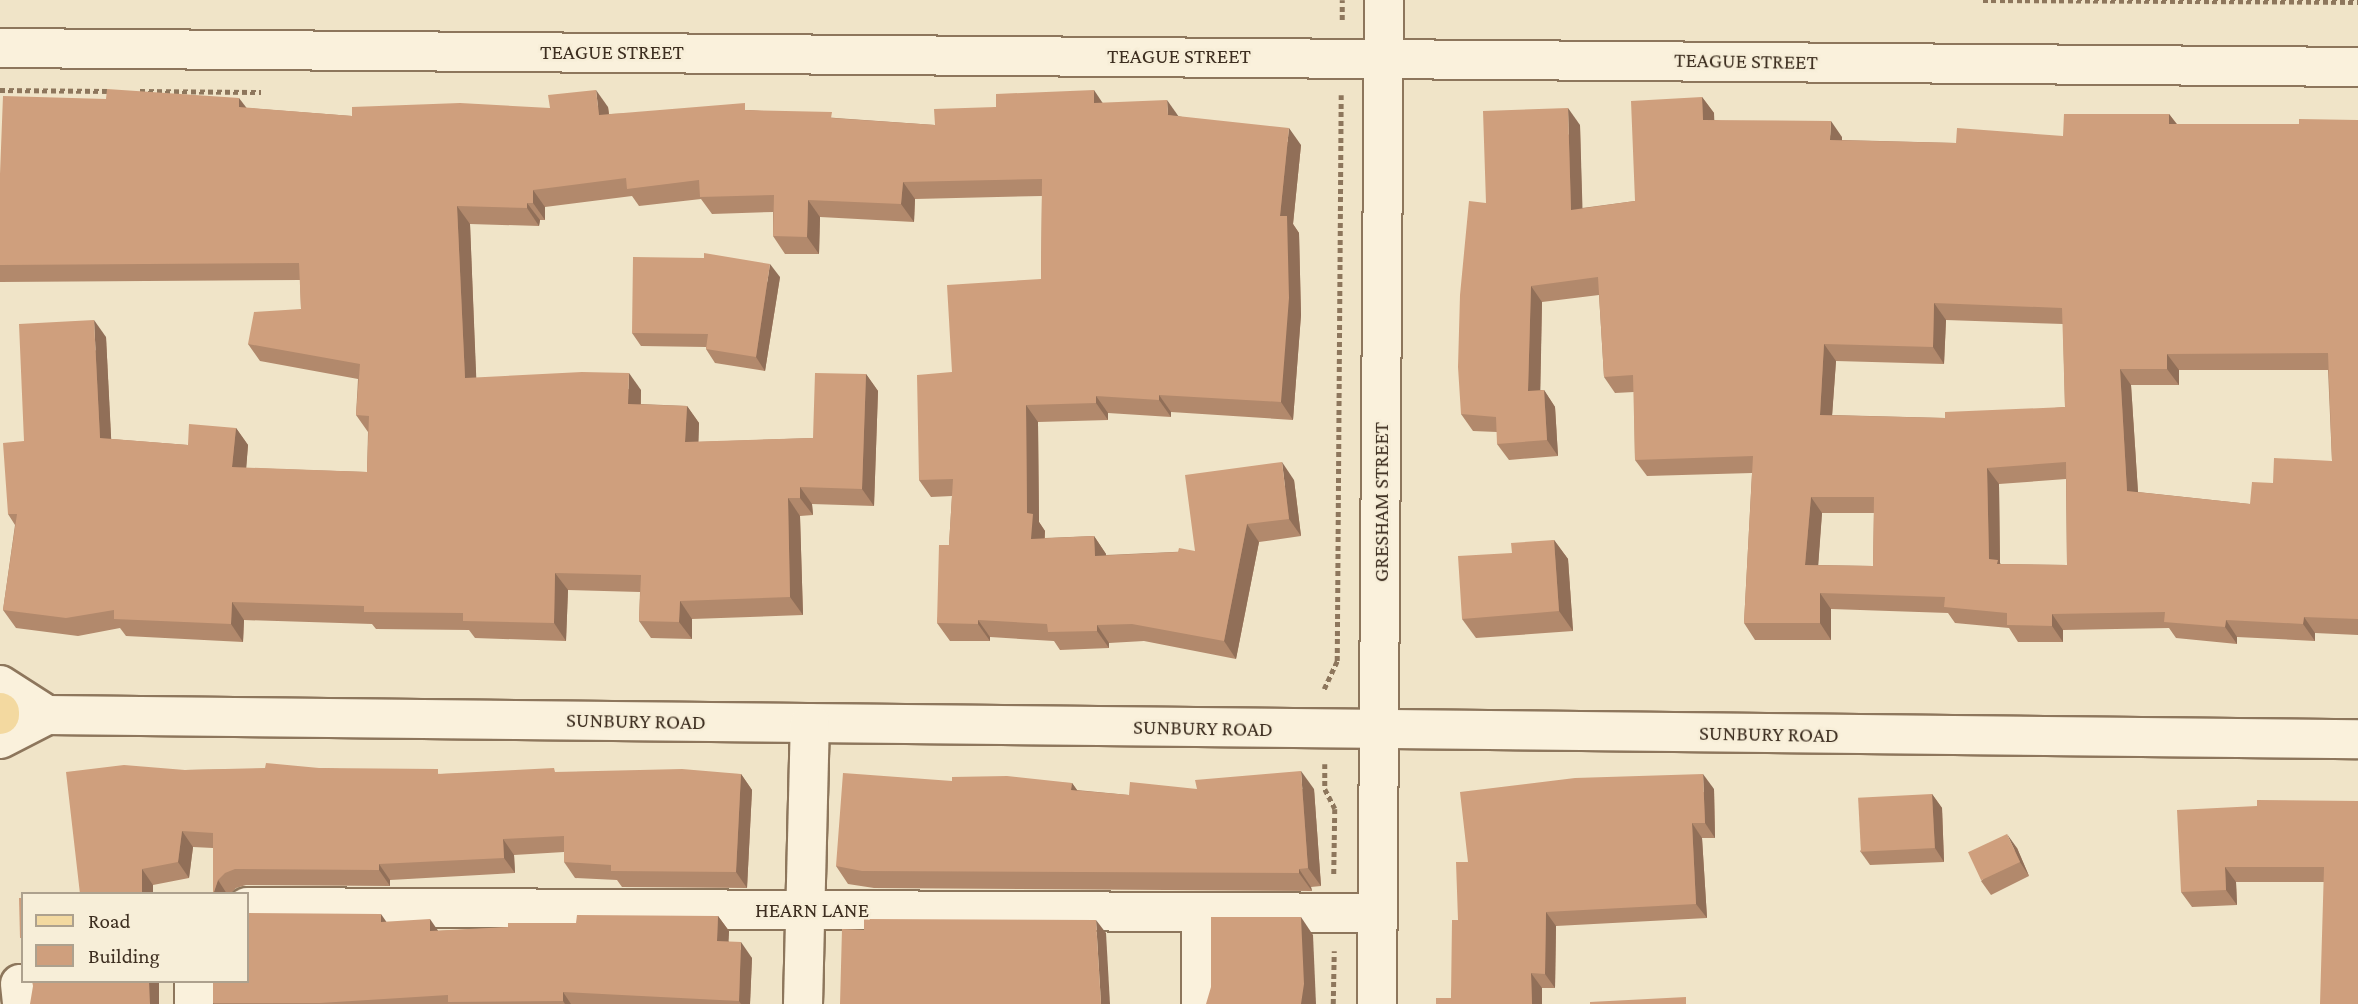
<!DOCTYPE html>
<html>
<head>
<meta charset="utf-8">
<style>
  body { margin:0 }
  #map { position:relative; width:2358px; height:1004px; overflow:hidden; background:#f0e4c8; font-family:"Crimson Pro",serif }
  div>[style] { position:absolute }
  .path>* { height:4.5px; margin-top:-2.25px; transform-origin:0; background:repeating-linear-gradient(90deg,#8d765c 0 5px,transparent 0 8.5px) }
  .roads { filter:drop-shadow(2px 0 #8d765c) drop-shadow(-2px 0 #8d765c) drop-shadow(0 2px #8d765c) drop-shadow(0 -2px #8d765c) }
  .minor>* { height:38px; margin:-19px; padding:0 19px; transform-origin:19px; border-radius:19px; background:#faf1dc }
  .major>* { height:38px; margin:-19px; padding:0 19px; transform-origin:19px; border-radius:19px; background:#f3d9a0 }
  .wall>* { inset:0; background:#b2896c }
  .shaded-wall>* { inset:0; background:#916f58; transform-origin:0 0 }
  .building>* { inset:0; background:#cf9f7d; transform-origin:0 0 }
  span { translate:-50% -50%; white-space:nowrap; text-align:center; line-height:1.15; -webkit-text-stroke:5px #f7eed8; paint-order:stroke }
  .street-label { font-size:21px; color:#3d2e20 }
  .legend { position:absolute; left:21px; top:892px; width:228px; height:91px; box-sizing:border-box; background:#f7eed8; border:2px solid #ada18e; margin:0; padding:9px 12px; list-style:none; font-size:21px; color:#3d2e20 }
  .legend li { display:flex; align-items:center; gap:14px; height:35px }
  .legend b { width:35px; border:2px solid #ada18e }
</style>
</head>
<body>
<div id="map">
  <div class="path">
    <i style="left:1983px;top:0;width:375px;rotate:0.3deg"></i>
    <i style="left:1342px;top:20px;width:20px;rotate:-90deg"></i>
    <i style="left:0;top:90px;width:110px;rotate:0.5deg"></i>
    <i style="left:140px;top:91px;width:121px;rotate:0.5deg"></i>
    <i style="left:1324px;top:689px;width:31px;rotate:-65deg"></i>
    <i style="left:1337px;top:661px;width:566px;rotate:-89.6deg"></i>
    <i style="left:1325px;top:764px;width:25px;rotate:90deg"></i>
    <i style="left:1325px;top:789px;width:22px;rotate:63deg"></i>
    <i style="left:1335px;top:809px;width:67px;rotate:90.9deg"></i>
    <i style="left:1333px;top:1004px;width:53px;rotate:-88.9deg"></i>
  </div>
  <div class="roads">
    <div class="minor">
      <i style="left:0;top:48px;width:2358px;rotate:0.46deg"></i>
      <i style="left:0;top:685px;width:56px;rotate:32.6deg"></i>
      <i style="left:0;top:739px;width:53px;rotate:-27.1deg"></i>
      <i style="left:47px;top:715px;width:2311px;rotate:0.6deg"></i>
      <i style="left:247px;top:907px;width:1131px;rotate:0.3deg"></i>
      <i style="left:194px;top:981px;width:23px;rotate:90deg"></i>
      <i style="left:20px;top:984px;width:20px;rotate:84deg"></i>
      <i style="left:803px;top:1004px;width:281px;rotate:-88.6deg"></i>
      <i style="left:1201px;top:1004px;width:92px;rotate:-90deg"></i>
      <i style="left:1377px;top:1004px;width:1004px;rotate:-89.6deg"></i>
    </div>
    <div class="major">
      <i style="left:0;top:712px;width:3px;rotate:90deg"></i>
    </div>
  </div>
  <div class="wall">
    <i style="clip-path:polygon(evenodd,1702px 97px,1714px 113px,1714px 120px,1842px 137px,1842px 140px,1956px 143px,2063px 136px,2169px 114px,2177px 124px,2299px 124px,2358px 120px,2358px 635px,2315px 633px,2315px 641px,2237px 637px,2237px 644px,2176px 638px,2169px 628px,2063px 630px,2063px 642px,2018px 642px,2009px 628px,1955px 623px,1948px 613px,1831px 609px,1831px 640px,1755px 640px,1744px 623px,1752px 473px,1647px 476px,1635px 460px,1634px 392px,1615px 393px,1604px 377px,1599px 295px,1542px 302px,1540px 390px,1544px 390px,1555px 407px,1558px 456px,1509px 460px,1497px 444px,1497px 432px,1473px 431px,1461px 414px,1486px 203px,1580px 125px,1582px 208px,1635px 201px,1702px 97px,1946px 320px,2063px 324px,2065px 407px,1945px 418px,1832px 415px,1836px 361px,1944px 364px,1946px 320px,1702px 97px,2179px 370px,2328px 370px,2332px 461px,2273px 483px,2250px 504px,2138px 492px,2131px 385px,2179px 385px,2179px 370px,1702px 97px,2066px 479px,2067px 565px,2000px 564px,1999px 484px,2066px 479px,1702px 97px,1822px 513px,1874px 513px,1873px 566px,1818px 565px,1822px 513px)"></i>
    <i style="clip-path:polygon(106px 99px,247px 108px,352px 116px,608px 107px,609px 114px,750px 110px,836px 118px,935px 125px,996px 107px,1102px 103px,1178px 116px,1301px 145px,1293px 224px,1299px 233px,1301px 315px,1293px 420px,1171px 412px,1171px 417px,1108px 413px,1108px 420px,1038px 422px,1039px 522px,1045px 531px,1045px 538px,1094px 536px,1106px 554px,1106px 555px,1195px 551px,1294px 480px,1301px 536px,1259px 542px,1236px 659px,1144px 641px,1109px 643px,1109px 648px,1060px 650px,1054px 641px,990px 637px,990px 641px,950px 641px,937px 623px,949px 545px,952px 496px,931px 497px,919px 480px,952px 372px,1041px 279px,1042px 196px,915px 199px,914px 222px,820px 217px,819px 254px,785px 254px,773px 236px,773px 212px,712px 214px,701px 199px,639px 206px,632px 196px,545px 207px,545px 220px,540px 220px,539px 226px,470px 224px,476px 378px,641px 390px,641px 404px,687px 406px,699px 423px,698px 442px,813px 438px,866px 374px,878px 391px,874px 506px,812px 504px,813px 515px,800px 516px,803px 615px,692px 619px,692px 639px,651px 638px,639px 621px,640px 592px,568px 590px,566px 641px,475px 638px,469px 630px,376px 629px,372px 624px,244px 620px,243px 642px,126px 636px,120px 628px,78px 636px,16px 628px,3px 610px,15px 525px,8px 514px,24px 441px,106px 337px,111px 439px,188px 445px,236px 428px,248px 445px,246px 468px,367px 472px,368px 432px,356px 415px,358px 379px,260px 361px,248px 344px,301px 309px,300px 280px,0 282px,0 174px)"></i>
    <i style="clip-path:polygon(780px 277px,765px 371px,715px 363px,706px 349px,706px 347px,641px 346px,632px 333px)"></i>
    <i style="clip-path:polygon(1554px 540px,1568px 559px,1573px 631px,1476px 638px,1462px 619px,1512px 553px)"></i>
    <i style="clip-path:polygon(319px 768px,441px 774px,557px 772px,741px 774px,752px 790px,747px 888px,622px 887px,617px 880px,575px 878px,564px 862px,564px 852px,514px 855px,515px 873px,390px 880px,390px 886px,246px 885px,236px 888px,230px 894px,213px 894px,213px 848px,193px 847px,189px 878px,153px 885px,153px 894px,80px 894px,185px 770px)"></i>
    <i style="clip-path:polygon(952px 781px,1072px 783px,1077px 790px,1129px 795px,1197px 789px,1314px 789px,1321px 886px,1311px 887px,1312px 891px,874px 888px,848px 884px,836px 866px)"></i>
    <i style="clip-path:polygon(1714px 789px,1715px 838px,1702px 838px,1707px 918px,1556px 926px,1555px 988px,1542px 988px,1542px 1004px,1436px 1004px,1451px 998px,1458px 920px,1468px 862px)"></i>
    <i style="clip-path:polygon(1932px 794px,1942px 808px,1944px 862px,1870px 865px,1860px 851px)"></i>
    <i style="clip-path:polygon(2358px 801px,2324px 882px,2236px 882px,2237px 905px,2192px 907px,2181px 892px,2257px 806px)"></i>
    <i style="clip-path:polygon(2017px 848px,2029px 876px,1991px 895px,1981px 881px)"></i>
    <i style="clip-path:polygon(718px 916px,729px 931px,728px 941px,752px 958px,750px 1004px,214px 1004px,213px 1003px,386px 922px,438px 931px)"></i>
  </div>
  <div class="shaded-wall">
    <i style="clip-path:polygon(596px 90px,608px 107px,611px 132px,599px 115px)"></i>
    <i style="clip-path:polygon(1094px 90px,1106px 108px,1094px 103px)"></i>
    <i style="clip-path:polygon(1702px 97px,1714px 113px,1715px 137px,1703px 120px)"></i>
    <i style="clip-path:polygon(239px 98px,252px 115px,239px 107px)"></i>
    <i style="clip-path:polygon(1167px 100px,1179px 117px,1168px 115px)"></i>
    <i style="clip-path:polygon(1568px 108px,1580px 125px,1583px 226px,1571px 210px)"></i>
    <i style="clip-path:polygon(2169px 114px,2181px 130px,2169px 124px)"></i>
    <i style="clip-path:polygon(1831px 121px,1842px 137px,1842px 156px,1830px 140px)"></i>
    <i style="clip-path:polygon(1289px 128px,1301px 145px,1293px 224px,1299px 233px,1301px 315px,1293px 420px,1281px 402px,1280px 216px)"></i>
    <i style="clip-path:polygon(903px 182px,915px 199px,914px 222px,901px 204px)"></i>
    <i style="clip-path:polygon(533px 190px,545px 207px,545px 220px,533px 203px)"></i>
    <i style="clip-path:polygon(808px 200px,820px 217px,819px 254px,807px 237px)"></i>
    <i style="clip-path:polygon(527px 203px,540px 220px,539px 226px,527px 208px)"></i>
    <i style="clip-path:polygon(457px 206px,470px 224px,477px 396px,465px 378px)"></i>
    <i style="clip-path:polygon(770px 264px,780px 277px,765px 371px,756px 357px)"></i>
    <i style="clip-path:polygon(1531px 286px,1542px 302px,1540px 408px,1528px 391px)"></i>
    <i style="clip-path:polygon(1934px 303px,1946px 320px,1944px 364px,1933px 347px)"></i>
    <i style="clip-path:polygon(94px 320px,106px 337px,112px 455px,100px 438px)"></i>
    <i style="clip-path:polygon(1824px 344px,1836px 361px,1831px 431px,1820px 415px)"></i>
    <i style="clip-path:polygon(2167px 354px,2179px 370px,2179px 385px,2167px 369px)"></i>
    <i style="clip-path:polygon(2120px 369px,2131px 385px,2139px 508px,2127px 491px)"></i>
    <i style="clip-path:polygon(629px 373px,641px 390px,640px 421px,628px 404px)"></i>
    <i style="clip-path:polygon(866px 374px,878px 391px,874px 506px,862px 489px)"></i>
    <i style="clip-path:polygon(1544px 390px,1555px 407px,1558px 456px,1547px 440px)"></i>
    <i style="clip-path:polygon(1159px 395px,1171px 412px,1171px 417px,1159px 400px)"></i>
    <i style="clip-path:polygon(1096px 396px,1108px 413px,1108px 420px,1096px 403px)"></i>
    <i style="clip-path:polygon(1026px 405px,1038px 422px,1039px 522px,1045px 531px,1043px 556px,1031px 539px,1027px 513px)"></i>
    <i style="clip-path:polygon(687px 406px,699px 423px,698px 460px,685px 442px)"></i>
    <i style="clip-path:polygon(236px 428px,248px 445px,245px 484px,232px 467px)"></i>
    <i style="clip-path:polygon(1282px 462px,1294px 480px,1301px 536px,1289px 519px)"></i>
    <i style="clip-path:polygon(1987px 468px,1999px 484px,2000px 563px,2009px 576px,1989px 559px)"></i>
    <i style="clip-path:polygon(800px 487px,812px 504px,813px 515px,800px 498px)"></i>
    <i style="clip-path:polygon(1811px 497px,1822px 513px,1817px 582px,1805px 565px)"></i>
    <i style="clip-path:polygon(788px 498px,800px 516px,803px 615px,790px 597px)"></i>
    <i style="clip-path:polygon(1247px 524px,1259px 542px,1236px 659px,1224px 641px)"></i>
    <i style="clip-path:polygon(1094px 536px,1106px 554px,1107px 573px,1095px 556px)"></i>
    <i style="clip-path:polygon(1554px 540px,1568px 559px,1573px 631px,1559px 611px)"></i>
    <i style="clip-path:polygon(555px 573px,568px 590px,566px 641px,554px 623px)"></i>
    <i style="clip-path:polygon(1820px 593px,1831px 609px,1831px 640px,1820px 623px)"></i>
    <i style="clip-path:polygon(680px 601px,692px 619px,692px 639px,679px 622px)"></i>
    <i style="clip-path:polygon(232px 602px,244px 620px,243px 642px,231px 624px)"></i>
    <i style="clip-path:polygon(2052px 614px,2063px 630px,2063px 642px,2052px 626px)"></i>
    <i style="clip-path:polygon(2304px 617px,2315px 633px,2315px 641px,2303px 624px)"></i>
    <i style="clip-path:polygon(978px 620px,990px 637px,990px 641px,978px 624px)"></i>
    <i style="clip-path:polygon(2226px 620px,2237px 637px,2237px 644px,2225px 627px)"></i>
    <i style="clip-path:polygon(1097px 625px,1109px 643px,1109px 648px,1097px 631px)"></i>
    <i style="clip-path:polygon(1301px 771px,1314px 789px,1321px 886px,1308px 868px)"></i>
    <i style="clip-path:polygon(741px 774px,752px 790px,747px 888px,736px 872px)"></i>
    <i style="clip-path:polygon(1703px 774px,1714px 789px,1715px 838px,1705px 823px)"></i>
    <i style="clip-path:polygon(1072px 783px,1084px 800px,1071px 790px)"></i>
    <i style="clip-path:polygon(1932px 794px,1942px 808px,1944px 862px,1935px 848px)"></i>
    <i style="clip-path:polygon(1692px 823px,1702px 838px,1707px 918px,1696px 904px)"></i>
    <i style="clip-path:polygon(182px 831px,193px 847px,189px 878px,178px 862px)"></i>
    <i style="clip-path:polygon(2007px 834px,2017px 848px,2029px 876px,2020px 862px)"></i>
    <i style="clip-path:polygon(503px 839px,514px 855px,515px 873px,504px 858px)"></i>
    <i style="clip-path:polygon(379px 864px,390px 880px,390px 886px,379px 870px)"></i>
    <i style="clip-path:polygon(2225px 867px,2236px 882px,2237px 905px,2226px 890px)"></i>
    <i style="clip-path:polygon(142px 869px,153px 885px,153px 894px,142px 894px)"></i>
    <i style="clip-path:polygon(1299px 869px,1311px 887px,1312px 891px,1299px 873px)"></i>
    <i style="clip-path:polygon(218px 880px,227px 894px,215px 894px,214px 892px)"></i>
    <i style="clip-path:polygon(1546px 912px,1556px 926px,1555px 988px,1545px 974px)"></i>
    <i style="clip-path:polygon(381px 914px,392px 930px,381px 922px)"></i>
    <i style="clip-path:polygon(718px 916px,729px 931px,728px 957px,717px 941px)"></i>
    <i style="clip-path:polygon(1301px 917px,1313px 935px,1316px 1004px,1301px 1004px)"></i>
    <i style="clip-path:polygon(430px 919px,441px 935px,430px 931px)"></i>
    <i style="clip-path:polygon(1096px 920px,1106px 933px,1110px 1004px,1101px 1004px)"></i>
    <i style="clip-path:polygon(741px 942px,752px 958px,750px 1004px,741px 1004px,739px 1001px)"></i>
    <i style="clip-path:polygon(1531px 973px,1542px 988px,1542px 1004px,1532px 1004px)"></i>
    <i style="left:149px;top:981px;width:10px;height:23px"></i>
    <i style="clip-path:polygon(563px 992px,571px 1004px,565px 1004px,563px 1001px)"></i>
  </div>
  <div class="building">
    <i style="clip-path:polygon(107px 89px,239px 98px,239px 107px,352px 116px,352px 107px,460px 103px,550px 108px,548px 95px,596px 90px,599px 115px,745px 103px,745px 110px,832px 112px,831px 118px,935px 125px,934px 109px,996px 107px,996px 94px,1094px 90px,1094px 103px,1167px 100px,1168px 115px,1289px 128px,1280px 216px,1287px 216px,1289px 298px,1281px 402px,1159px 395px,1159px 400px,1096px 396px,1096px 403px,1026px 405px,1027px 513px,1033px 514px,1031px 539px,1094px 536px,1095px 556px,1178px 552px,1179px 548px,1195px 551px,1185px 475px,1282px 462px,1289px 519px,1247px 524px,1224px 641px,1132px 624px,1097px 625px,1097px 631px,1048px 632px,1047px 624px,978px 620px,978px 624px,937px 623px,939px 545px,949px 545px,953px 479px,919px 480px,917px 375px,952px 372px,947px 285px,1041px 279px,1042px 179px,903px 182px,901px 204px,808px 200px,807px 237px,773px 236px,774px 195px,700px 197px,699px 180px,627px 189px,626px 178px,533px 190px,533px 203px,527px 203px,527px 208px,457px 206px,465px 378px,582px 372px,629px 373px,628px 404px,687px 406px,685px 442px,813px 438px,815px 373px,866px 374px,862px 489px,800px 487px,800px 498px,788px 498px,790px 597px,680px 601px,679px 622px,639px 621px,641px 575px,555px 573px,554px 623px,463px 621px,463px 613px,364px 612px,364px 606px,232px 602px,231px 624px,114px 619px,114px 610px,66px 618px,3px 610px,17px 514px,8px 514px,3px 443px,24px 441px,19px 324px,94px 320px,100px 438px,188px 445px,189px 424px,236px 428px,232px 467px,367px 472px,369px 416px,356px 415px,360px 364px,248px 344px,254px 312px,301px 309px,299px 263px,0 265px,0 174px,3px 96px,106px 99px)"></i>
    <i style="clip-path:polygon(evenodd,1702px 97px,1703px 120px,1831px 121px,1830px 140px,1956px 143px,1957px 128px,2063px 136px,2064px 114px,2169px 114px,2169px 124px,2299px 124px,2299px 119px,2358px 120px,2358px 619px,2304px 617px,2303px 624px,2226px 620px,2225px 627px,2164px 622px,2165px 612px,2052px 614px,2052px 626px,2007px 625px,2007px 613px,1944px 607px,1945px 597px,1820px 593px,1820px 623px,1744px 623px,1753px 456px,1635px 460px,1633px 375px,1604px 377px,1598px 277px,1531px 286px,1528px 391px,1544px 390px,1547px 440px,1497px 444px,1496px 417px,1461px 414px,1458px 367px,1460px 295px,1469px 201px,1486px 203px,1483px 111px,1568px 108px,1571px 210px,1635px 201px,1631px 101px,1702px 97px,1934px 303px,2062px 308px,2065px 407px,1945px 412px,1945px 418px,1820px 415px,1824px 344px,1933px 347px,1934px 303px,1702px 97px,2328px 353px,2332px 461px,2274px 458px,2273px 483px,2252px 482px,2250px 504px,2127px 491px,2120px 369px,2167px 369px,2167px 354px,2328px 353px,1702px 97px,2066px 462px,2067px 565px,1997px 564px,1998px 560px,1989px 559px,1987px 468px,2066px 462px,1702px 97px,1811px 497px,1874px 497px,1873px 566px,1805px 565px,1811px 497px)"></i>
    <i style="clip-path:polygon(704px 253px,770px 264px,756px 357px,706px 349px,708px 334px,632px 333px,633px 257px,704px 258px)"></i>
    <i style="clip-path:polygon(1554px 540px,1559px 611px,1462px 619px,1458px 556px,1512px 553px,1511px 543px)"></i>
    <i style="clip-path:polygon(266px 763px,319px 768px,438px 769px,438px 774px,554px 768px,555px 772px,682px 769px,741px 774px,736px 872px,611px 871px,611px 865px,564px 862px,564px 836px,503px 839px,504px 858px,379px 864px,379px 870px,235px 869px,225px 873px,218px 880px,214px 892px,215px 894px,213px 894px,213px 833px,182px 831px,178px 862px,142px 869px,142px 894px,80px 894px,66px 772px,124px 765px,185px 770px,265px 768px)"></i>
    <i style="clip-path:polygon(1301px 771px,1308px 868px,1299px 869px,1299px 873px,862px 871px,836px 866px,843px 773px,952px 781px,952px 777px,1007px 776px,1072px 783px,1071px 790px,1129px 795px,1130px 782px,1197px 789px,1195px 780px)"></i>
    <i style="clip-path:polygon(1703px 774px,1705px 823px,1692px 823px,1696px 904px,1546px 912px,1545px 974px,1531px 973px,1532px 1004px,1436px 1004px,1436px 998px,1451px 998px,1452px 920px,1458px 920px,1456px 862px,1468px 862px,1460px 792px,1575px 778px)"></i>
    <i style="left:1932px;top:794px;width:54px;height:74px;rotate:87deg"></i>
    <i style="clip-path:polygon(2257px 800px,2358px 801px,2358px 1004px,2320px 1004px,2324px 867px,2225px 867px,2226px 890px,2181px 892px,2177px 810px,2257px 806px)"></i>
    <i style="left:2007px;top:834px;width:31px;height:43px;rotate:65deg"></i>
    <i style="clip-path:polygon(19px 898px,23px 898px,23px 938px,20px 938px)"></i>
    <i style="clip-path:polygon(247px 913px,381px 914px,381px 922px,430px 919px,430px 931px,508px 927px,508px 923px,576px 923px,577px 915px,718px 916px,717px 941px,741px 942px,739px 1001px,563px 992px,563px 1001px,448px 1002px,448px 995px,320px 1003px,213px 1003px,213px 981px,247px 981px)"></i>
    <i style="clip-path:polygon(1211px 917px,1301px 917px,1304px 984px,1301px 1004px,1206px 1004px,1211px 987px)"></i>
    <i style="clip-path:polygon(864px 919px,1096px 920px,1101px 1004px,840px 1004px,842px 929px,864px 930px)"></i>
    <i style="clip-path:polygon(32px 981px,149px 981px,150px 1004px,30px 1004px,33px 986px)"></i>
    <i style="clip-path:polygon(1686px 997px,1686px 1004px,1590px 1004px,1590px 1002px)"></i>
  </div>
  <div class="street-label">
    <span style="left:612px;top:52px">TEAGUE STREET</span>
    <span style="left:1179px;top:56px">TEAGUE STREET</span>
    <span style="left:1746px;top:61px;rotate:1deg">TEAGUE STREET</span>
    <span style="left:1381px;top:502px;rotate:-90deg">GRESHAM STREET</span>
    <span style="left:636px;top:721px;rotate:1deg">SUNBURY ROAD</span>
    <span style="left:1203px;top:728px;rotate:1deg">SUNBURY ROAD</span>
    <span style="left:1769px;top:734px;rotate:1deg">SUNBURY ROAD</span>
    <span style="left:812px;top:910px">HEARN LANE</span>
  </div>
  <ul class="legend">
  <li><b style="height:9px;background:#f3d9a0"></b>Road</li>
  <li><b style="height:19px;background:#cf9f7d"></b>Building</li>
  </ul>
</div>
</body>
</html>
